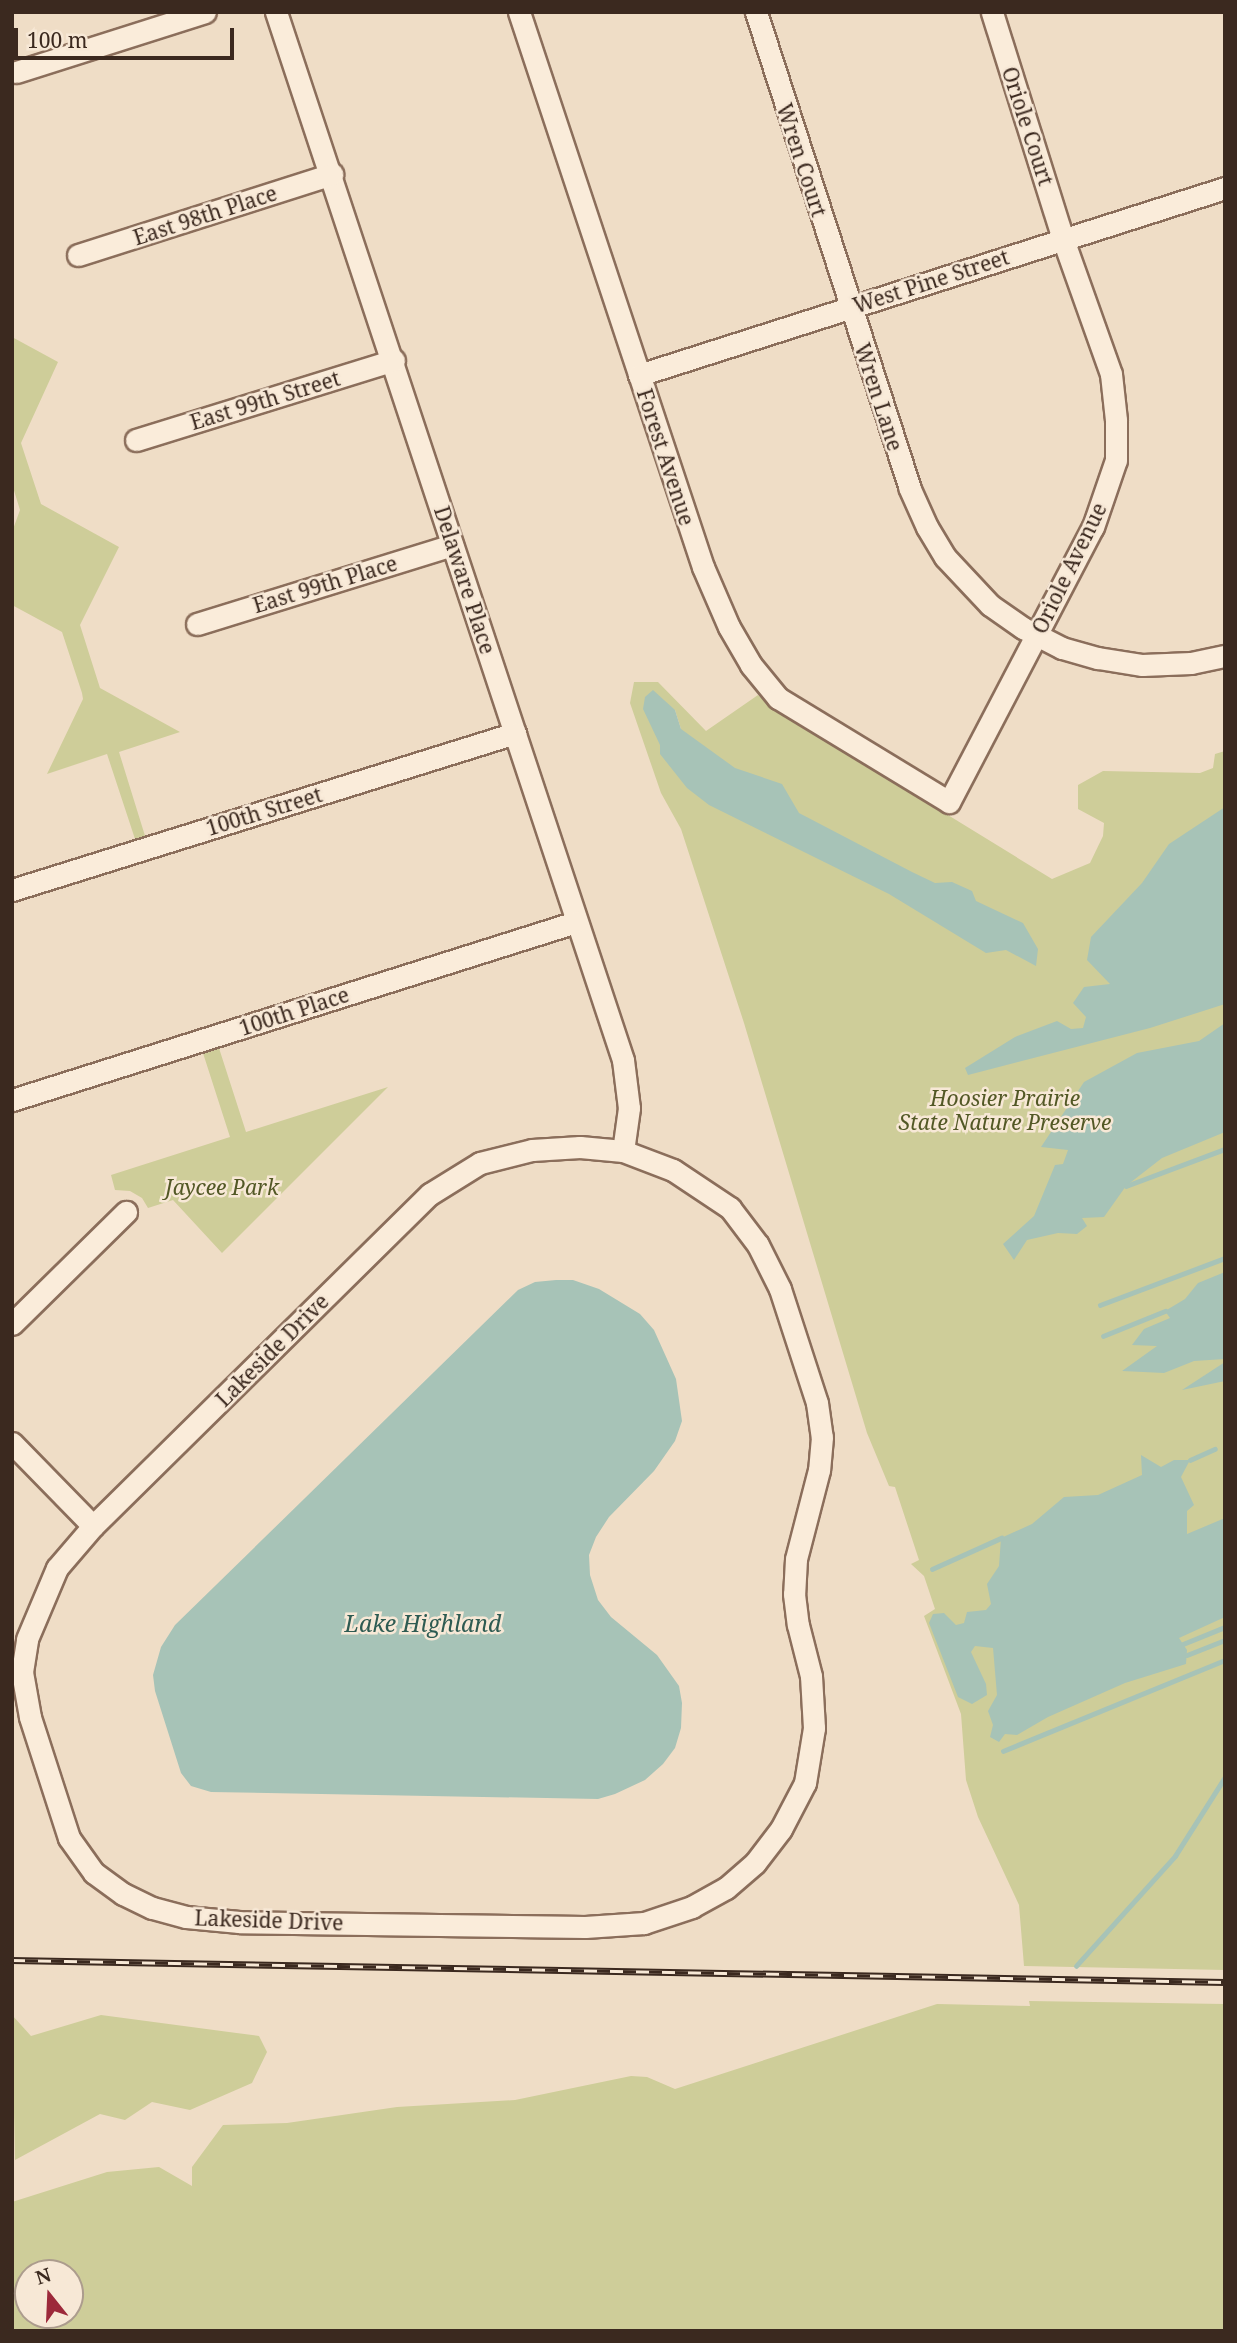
<!DOCTYPE html>
<html>
<head>
<meta charset="utf-8">
<style>
  body { margin:0 }
  #map { position:relative; width:1237px; height:2343px; overflow:hidden; background:#efddc6; font-family:"Noto Serif",serif }
  div>[style] { position:absolute }
  .green>* { inset:0; background:#cecd99 }
  .water>* { inset:0; background:#a7c3b7 }
  .stream>* { height:4.5px; margin:-2.25px; padding:0 2.25px; transform-origin:2.25px; border-radius:2.25px; background:#a7c3b7 }
  .roads { filter:drop-shadow(2px 0 #8b6e5b) drop-shadow(-2px 0 #8b6e5b) drop-shadow(0 2px #8b6e5b) drop-shadow(0 -2px #8b6e5b) }
  .minor>* { height:21px; margin:-10.5px; padding:0 10.5px; transform-origin:10.5px; border-radius:10.5px; background:#faecda }
  .rail>* { height:7px; margin-top:-3.5px; transform-origin:0; background:repeating-linear-gradient(90deg,#f7e8d6 0 13px,#3b291f 0 26px); box-sizing:border-box; border-block:2px solid #3b291f }
  span { translate:-50% -50%; white-space:nowrap; text-align:center; line-height:1.15; -webkit-text-stroke:5px #f7e8d6; paint-order:stroke }
  .street-label { font-size:21px; color:#3b291f }
  .park-label { font-size:21px; color:#525825; font-style:italic }
  .water-label { font-size:23px; color:#2e5b52; font-style:italic }
  .frame { position:absolute; inset:0; border:14px solid #3b291f; pointer-events:none }
  .north { position:absolute; left:14px; top:2259px; width:70px; height:70px; box-sizing:border-box; background:#f7e8d6; border:2px solid #ac9c8d; border-radius:50%; rotate:342deg; font-size:19px; font-weight:700; line-height:28px; text-align:center; color:#3b291f }
  .north::after { content:''; display:block; margin:auto; width:24px; height:32px; background:#9c293a; clip-path:polygon(50% 0,100% 100%,50% 72%,0 100%) }
  .scale { position:absolute; left:14px; top:28px; width:220px; height:32px; box-sizing:border-box; border:4px solid #3b291f; border-top:0; padding-left:9px; font-size:21px; line-height:24px; white-space:nowrap; color:#3b291f; -webkit-text-stroke:5px #f7e8d6; paint-order:stroke }
</style>
</head>
<body>
<div id="map">
  <div class="green">
    <i style="clip-path:polygon(12px 337px,58px 362px,21px 443px,41px 504px,119px 547px,80px 625px,100px 688px,180px 732px,119px 752px,146px 839px,136px 842px,107px 754px,47px 774px,83px 699px,82px 693px,62px 632px,12px 605px,12px 532px,20px 510px,12px 484px)"></i>
    <i style="clip-path:polygon(evenodd,634px 682px,658px 682px,706px 731px,758px 695px,772px 707px,1052px 879px,1090px 863px,1103px 836px,1104px 823px,1078px 809px,1078px 785px,1103px 771px,1200px 773px,1213px 768px,1215px 754px,1225px 751px,1225px 1970px,1024px 1966px,1019px 1905px,978px 1817px,966px 1780px,961px 1714px,924px 1616px,935px 1609px,924px 1576px,911px 1564px,919px 1560px,895px 1487px,889px 1486px,867px 1433px,744px 1023px,681px 829px,661px 793px,630px 703px,634px 682px,675px 710px,681px 729px,660px 754px,660px 745px,675px 710px)"></i>
    <i style="clip-path:polygon(218px 1045px,246px 1132px,388px 1087px,222px 1253px,173px 1200px,148px 1208px,142px 1198px,130px 1191px,115px 1190px,111px 1175px,230px 1137px,202px 1050px)"></i>
    <i style="clip-path:polygon(evenodd,1029px 2001px,1225px 2004px,1225px 2331px,12px 2331px,12px 2202px,107px 2172px,159px 2167px,192px 2186px,192px 2167px,223px 2125px,287px 2123px,397px 2107px,515px 2100px,631px 2076px,647px 2077px,675px 2089px,937px 2004px,1030px 2006px,1029px 2001px,28px 2273px,70px 2273px,70px 2315px,28px 2315px,28px 2273px)"></i>
    <i style="clip-path:polygon(12px 2015px,31px 2036px,101px 2015px,259px 2036px,267px 2052px,252px 2083px,190px 2110px,152px 2102px,125px 2120px,100px 2114px,15px 2160px)"></i>
  </div>
  <div class="water">
    <i style="clip-path:polygon(653px 690px,675px 710px,681px 729px,735px 768px,782px 784px,799px 813px,912px 872px,935px 883px,952px 882px,972px 891px,976px 901px,1023px 923px,1038px 949px,1036px 966px,1006px 950px,986px 953px,889px 894px,709px 805px,687px 788px,660px 754px,660px 745px,643px 709px,645px 697px)"></i>
    <i style="clip-path:polygon(1225px 807px,1225px 1004px,1150px 1028px,968px 1075px,965px 1068px,1015px 1037px,1057px 1021px,1071px 1029px,1083px 1028px,1086px 1017px,1073px 1003px,1084px 987px,1110px 984px,1087px 960px,1091px 937px,1142px 883px,1169px 844px)"></i>
    <i style="clip-path:polygon(1225px 1023px,1225px 1132px,1162px 1158px,1126px 1186px,1104px 1217px,1082px 1218px,1087px 1226px,1077px 1234px,1058px 1233px,1027px 1240px,1014px 1260px,1003px 1244px,1034px 1216px,1055px 1165px,1063px 1164px,1068px 1150px,1041px 1147px,1084px 1082px,1137px 1053px,1199px 1041px)"></i>
    <i style="clip-path:polygon(1225px 1272px,1225px 1359px,1194px 1361px,1164px 1373px,1122px 1371px,1157px 1346px,1132px 1345px,1144px 1329px,1170px 1318px,1165px 1311px,1185px 1299px,1198px 1283px)"></i>
    <i style="clip-path:polygon(556px 1280px,573px 1280px,599px 1289px,640px 1314px,654px 1330px,676px 1379px,682px 1421px,675px 1441px,654px 1471px,609px 1517px,596px 1537px,589px 1555px,590px 1575px,598px 1600px,611px 1617px,657px 1655px,679px 1686px,682px 1703px,681px 1728px,675px 1748px,663px 1764px,645px 1780px,615px 1794px,598px 1799px,211px 1792px,191px 1786px,181px 1773px,155px 1691px,153px 1675px,161px 1647px,175px 1625px,518px 1290px,535px 1282px)"></i>
    <i style="clip-path:polygon(1225px 1362px,1225px 1381px,1182px 1390px)"></i>
    <i style="clip-path:polygon(1141px 1455px,1161px 1467px,1174px 1460px,1190px 1460px,1181px 1477px,1194px 1505px,1187px 1511px,1187px 1534px,1225px 1518px,1225px 1617px,1179px 1638px,1187px 1650px,1186px 1664px,1125px 1683px,1048px 1717px,1017px 1735px,1005px 1734px,999px 1742px,990px 1737px,993px 1725px,988px 1711px,997px 1695px,993px 1648px,975px 1646px,971px 1652px,986px 1684px,987px 1695px,972px 1704px,958px 1697px,929px 1623px,933px 1614px,944px 1613px,956px 1625px,964px 1623px,967px 1612px,986px 1610px,991px 1604px,987px 1584px,999px 1566px,1001px 1538px,1032px 1524px,1064px 1497px,1098px 1495px,1142px 1475px)"></i>
  </div>
  <div class="stream">
    <i style="left:1126px;top:1186px;width:106px;rotate:-20.5deg"></i>
    <i style="left:1100px;top:1305px;width:134px;rotate:-20.6deg"></i>
    <i style="left:1103px;top:1336px;width:67px;rotate:-22deg"></i>
    <i style="left:1190px;top:1460px;width:27px;rotate:-24deg"></i>
    <i style="left:932px;top:1569px;width:76px;rotate:-24.2deg"></i>
    <i style="left:1183px;top:1644px;width:45px;rotate:-22deg"></i>
    <i style="left:1187px;top:1655px;width:41px;rotate:-21.5deg"></i>
    <i style="left:1003px;top:1751px;width:240px;rotate:-22.3deg"></i>
    <i style="left:1076px;top:1966px;width:148px;rotate:-48deg"></i>
    <i style="left:1175px;top:1856px;width:93px;rotate:-57.7deg"></i>
  </div>
  <div class="roads">
    <div class="minor">
      <i style="left:276px;top:12px;width:1104px;rotate:71.68deg"></i>
      <i style="left:623px;top:1060px;width:48px;rotate:82.9deg"></i>
      <i style="left:629px;top:1108px;width:43px;rotate:97.9deg"></i>
      <i style="left:519px;top:12px;width:585px;rotate:71.66deg"></i>
      <i style="left:703px;top:567px;width:65px;rotate:66.6deg"></i>
      <i style="left:729px;top:627px;width:44px;rotate:59.9deg"></i>
      <i style="left:751px;top:665px;width:43px;rotate:50.7deg"></i>
      <i style="left:778px;top:698px;width:200px;rotate:31.3deg"></i>
      <i style="left:949px;top:802px;width:310px;rotate:-62.4deg"></i>
      <i style="left:1093px;top:527px;width:71px;rotate:-71.1deg"></i>
      <i style="left:1116px;top:460px;width:40px;rotate:-90deg"></i>
      <i style="left:1116px;top:420px;width:46px;rotate:-96.2deg"></i>
      <i style="left:1111px;top:374px;width:143px;rotate:-109.6deg"></i>
      <i style="left:1063px;top:239px;width:238px;rotate:-107.4deg"></i>
      <i style="left:756px;top:12px;width:499px;rotate:72.1deg"></i>
      <i style="left:909px;top:487px;width:44px;rotate:65.8deg"></i>
      <i style="left:927px;top:527px;width:35px;rotate:59deg"></i>
      <i style="left:945px;top:557px;width:66px;rotate:46.8deg"></i>
      <i style="left:990px;top:605px;width:40px;rotate:34.9deg"></i>
      <i style="left:1023px;top:628px;width:44px;rotate:27.1deg"></i>
      <i style="left:1062px;top:648px;width:37px;rotate:16deg"></i>
      <i style="left:1098px;top:658px;width:45px;rotate:9deg"></i>
      <i style="left:1142px;top:665px;width:49px;rotate:-2.3deg"></i>
      <i style="left:1191px;top:663px;width:35px;rotate:-12deg"></i>
      <i style="left:16px;top:72px;width:198px;rotate:-17.6deg"></i>
      <i style="left:78px;top:255px;width:267px;rotate:-17.7deg"></i>
      <i style="left:639px;top:375px;width:615px;rotate:-17.7deg"></i>
      <i style="left:136px;top:440px;width:270px;rotate:-17.2deg"></i>
      <i style="left:197px;top:624px;width:267px;rotate:-17.2deg"></i>
      <i style="left:12px;top:890px;width:527px;rotate:-17.33deg"></i>
      <i style="left:12px;top:1100px;width:591px;rotate:-17.52deg"></i>
      <i style="left:580px;top:1147px;width:43px;rotate:5.3deg"></i>
      <i style="left:623px;top:1151px;width:53px;rotate:20.8deg"></i>
      <i style="left:673px;top:1170px;width:69px;rotate:33.7deg"></i>
      <i style="left:730px;top:1208px;width:46px;rotate:52.9deg"></i>
      <i style="left:758px;top:1245px;width:49px;rotate:63.4deg"></i>
      <i style="left:780px;top:1289px;width:120px;rotate:72deg"></i>
      <i style="left:817px;top:1403px;width:34px;rotate:82deg"></i>
      <i style="left:822px;top:1437px;width:33px;rotate:95deg"></i>
      <i style="left:819px;top:1470px;width:92px;rotate:104.5deg"></i>
      <i style="left:796px;top:1559px;width:35px;rotate:93deg"></i>
      <i style="left:794px;top:1594px;width:31px;rotate:83deg"></i>
      <i style="left:798px;top:1625px;width:53px;rotate:75.7deg"></i>
      <i style="left:811px;top:1676px;width:52px;rotate:86.7deg"></i>
      <i style="left:814px;top:1728px;width:56px;rotate:99.3deg"></i>
      <i style="left:805px;top:1783px;width:52px;rotate:117.6deg"></i>
      <i style="left:781px;top:1829px;width:43px;rotate:127.4deg"></i>
      <i style="left:755px;top:1863px;width:38px;rotate:139deg"></i>
      <i style="left:726px;top:1888px;width:39px;rotate:151deg"></i>
      <i style="left:692px;top:1907px;width:51px;rotate:161.6deg"></i>
      <i style="left:644px;top:1923px;width:59px;rotate:176.1deg"></i>
      <i style="left:585px;top:1927px;width:346px;rotate:-179.2deg"></i>
      <i style="left:239px;top:1922px;width:53px;rotate:-174.6deg"></i>
      <i style="left:186px;top:1917px;width:35px;rotate:-165deg"></i>
      <i style="left:152px;top:1908px;width:32px;rotate:-154deg"></i>
      <i style="left:123px;top:1894px;width:36px;rotate:-144deg"></i>
      <i style="left:94px;top:1873px;width:43px;rotate:-125.5deg"></i>
      <i style="left:69px;top:1838px;width:127px;rotate:-107.9deg"></i>
      <i style="left:30px;top:1717px;width:46px;rotate:-100.1deg"></i>
      <i style="left:22px;top:1672px;width:33px;rotate:-81deg"></i>
      <i style="left:27px;top:1639px;width:77px;rotate:-67.1deg"></i>
      <i style="left:57px;top:1568px;width:55px;rotate:-49.4deg"></i>
      <i style="left:93px;top:1526px;width:473px;rotate:-44.6deg"></i>
      <i style="left:430px;top:1194px;width:59px;rotate:-31.8deg"></i>
      <i style="left:480px;top:1163px;width:54px;rotate:-14deg"></i>
      <i style="left:532px;top:1150px;width:48px;rotate:-3.6deg"></i>
      <i style="left:12px;top:1324px;width:160px;rotate:-44.5deg"></i>
      <i style="left:12px;top:1443px;width:116px;rotate:45.7deg"></i>
    </div>
  </div>
  <div class="rail">
    <i style="left:12px;top:1960px;width:1213px;rotate:1.04deg"></i>
  </div>
  <div class="street-label">
    <span style="left:1028px;top:126px;rotate:72deg">Oriole Court</span>
    <span style="left:802px;top:160px;rotate:72deg">Wren Court</span>
    <span style="left:205px;top:215px;rotate:-18deg">East 98th Place</span>
    <span style="left:931px;top:281px;rotate:-18deg">West Pine Street</span>
    <span style="left:879px;top:397px;rotate:72deg">Wren Lane</span>
    <span style="left:265px;top:400px;rotate:-17deg">East 99th Street</span>
    <span style="left:666px;top:457px;rotate:72deg">Forest Avenue</span>
    <span style="left:1069px;top:568px;rotate:-64deg">Oriole Avenue</span>
    <span style="left:465px;top:580px;rotate:72deg">Delaware Place</span>
    <span style="left:325px;top:584px;rotate:-17deg">East 99th Place</span>
    <span style="left:264px;top:811px;rotate:-17deg">100th Street</span>
    <span style="left:294px;top:1011px;rotate:-18deg">100th Place</span>
    <span style="left:272px;top:1350px;rotate:-45deg">Lakeside Drive</span>
    <span style="left:269px;top:1920px;rotate:2deg">Lakeside Drive</span>
  </div>
  <div class="park-label">
    <span style="left:1005px;top:1110px">Hoosier Prairie<br>State Nature Preserve</span>
    <span style="left:222px;top:1187px">Jaycee Park</span>
  </div>
  <div class="water-label">
    <span style="left:423px;top:1623px">Lake Highland</span>
  </div>
  <div class="frame"></div>
  <div class="north">N</div>
  <div class="scale">100 m</div>
</div>
</body>
</html>
